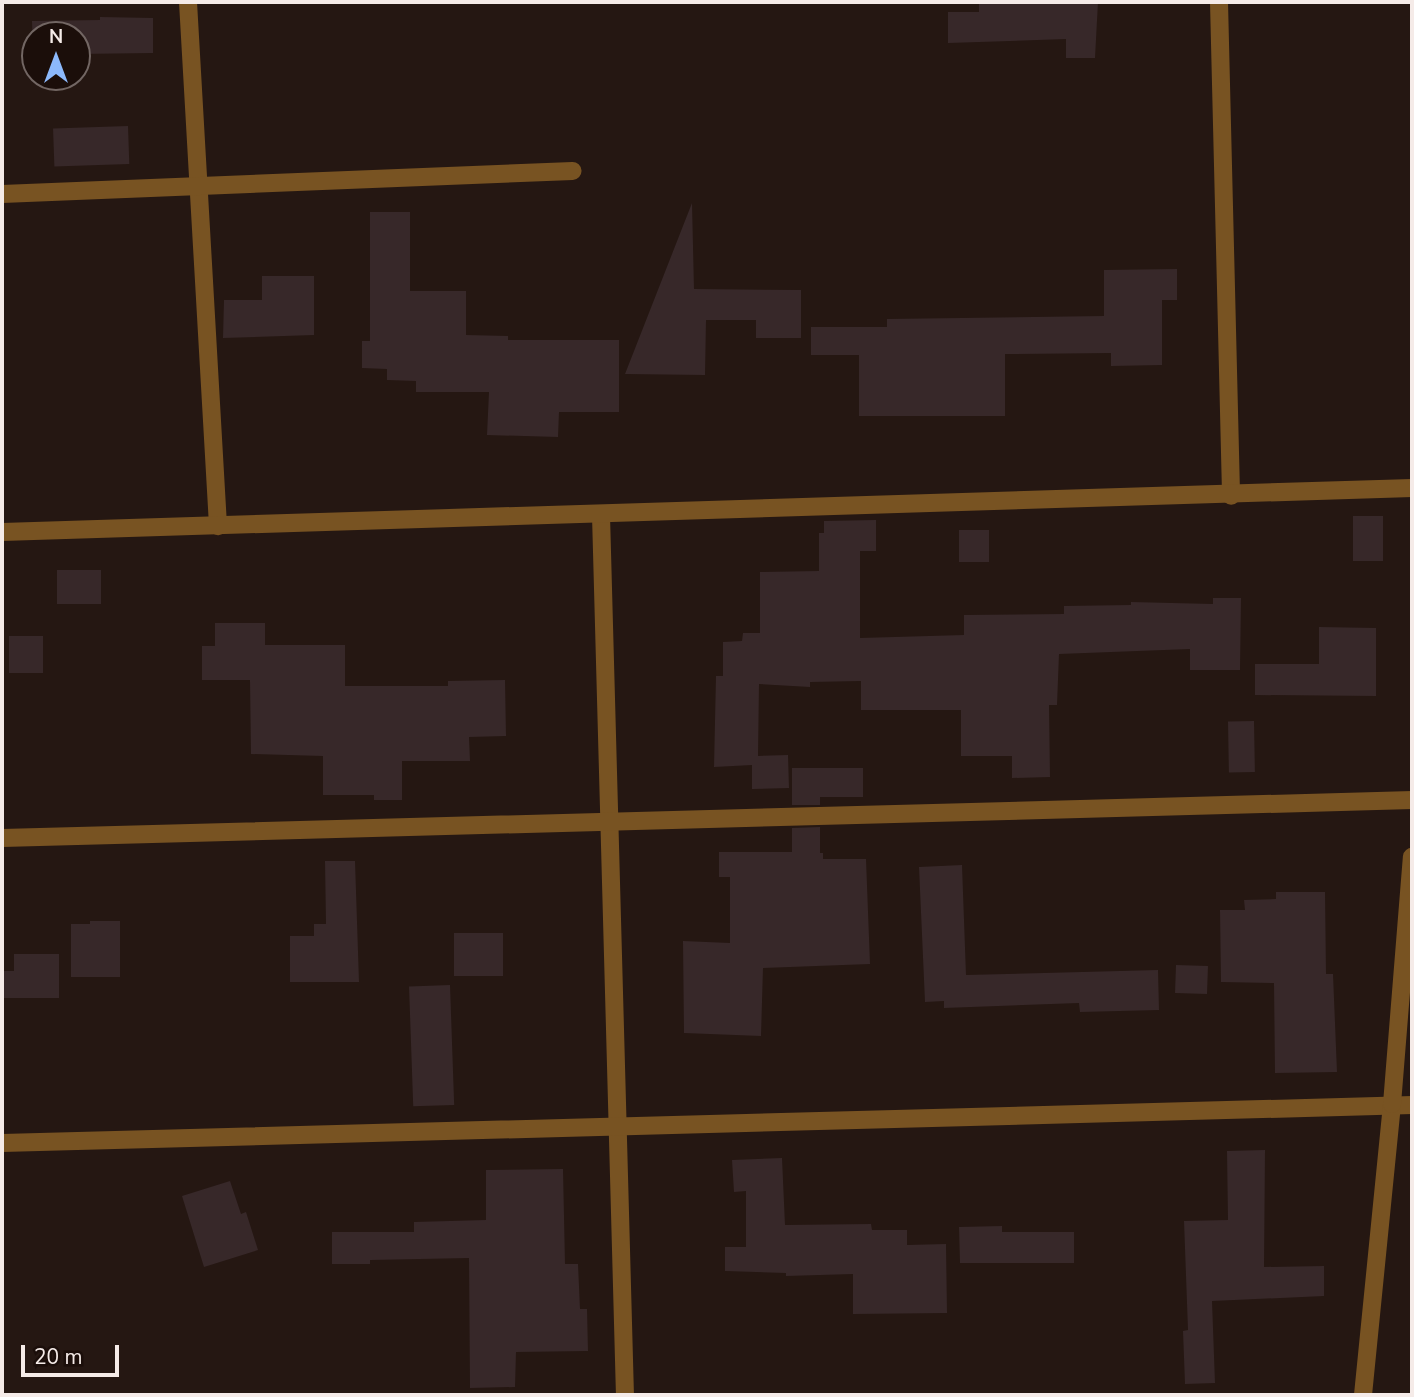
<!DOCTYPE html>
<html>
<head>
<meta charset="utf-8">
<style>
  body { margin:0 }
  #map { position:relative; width:1414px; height:1397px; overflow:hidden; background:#251712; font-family:"Nunito Sans",sans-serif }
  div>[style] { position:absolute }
  .building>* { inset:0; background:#372829; transform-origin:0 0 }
  .minor>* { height:18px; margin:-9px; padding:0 9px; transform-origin:9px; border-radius:9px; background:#785322 }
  span { translate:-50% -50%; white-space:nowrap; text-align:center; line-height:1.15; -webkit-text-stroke:7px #1b0e0a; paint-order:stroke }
  .frame { position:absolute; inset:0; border:4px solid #f5ebe8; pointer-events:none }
  .north { position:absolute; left:21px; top:21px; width:70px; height:70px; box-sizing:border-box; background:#1b0e0a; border:2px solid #726663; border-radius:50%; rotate:0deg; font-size:19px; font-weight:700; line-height:28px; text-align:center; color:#f5ebe8 }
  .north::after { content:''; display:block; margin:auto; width:24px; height:32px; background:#8cb9fc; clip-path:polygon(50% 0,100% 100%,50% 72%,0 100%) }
  .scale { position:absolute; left:21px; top:1345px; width:98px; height:32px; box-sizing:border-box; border:4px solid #f5ebe8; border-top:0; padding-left:9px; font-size:21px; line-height:24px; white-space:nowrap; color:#f5ebe8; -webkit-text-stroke:5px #1b0e0a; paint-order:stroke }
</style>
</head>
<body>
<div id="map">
  <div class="building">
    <i style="clip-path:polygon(979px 2px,1098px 2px,1095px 58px,1066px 58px,1066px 39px,948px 43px,948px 12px,979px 12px)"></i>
    <i style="clip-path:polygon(100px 17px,153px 18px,153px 53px,77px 54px,77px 35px,35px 35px,33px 54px,32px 21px,100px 20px)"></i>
    <i style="left:128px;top:126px;width:38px;height:75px;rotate:88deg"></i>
    <i style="clip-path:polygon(692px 203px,694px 289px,801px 290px,801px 338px,756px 338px,756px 320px,706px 320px,705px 375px,625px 374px)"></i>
    <i style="clip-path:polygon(370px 212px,410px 212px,410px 291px,466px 291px,466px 335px,508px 336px,508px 340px,619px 340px,619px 412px,559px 412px,558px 437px,487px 435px,489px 392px,416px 392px,416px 381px,387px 380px,387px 369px,362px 368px,362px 341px,370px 341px)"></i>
    <i style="clip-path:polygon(1177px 269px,1177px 300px,1162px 300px,1162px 365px,1111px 366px,1111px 353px,1005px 354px,1005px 416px,859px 416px,859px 355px,811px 355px,811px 327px,887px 327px,887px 319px,1104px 316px,1104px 270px)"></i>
    <i style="clip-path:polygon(262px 276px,314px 276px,314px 335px,223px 338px,224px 300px,262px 300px)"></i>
    <i style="left:1353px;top:516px;width:30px;height:45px"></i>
    <i style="clip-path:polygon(876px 520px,876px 551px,860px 551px,860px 638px,964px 635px,964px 615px,1064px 614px,1064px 606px,1131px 605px,1131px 602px,1213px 604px,1213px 598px,1241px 598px,1240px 670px,1190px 670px,1190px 649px,1059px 654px,1057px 705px,1049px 705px,1050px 777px,1012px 778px,1012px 756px,961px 756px,961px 710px,861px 710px,861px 681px,810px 682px,810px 687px,759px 684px,758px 756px,788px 755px,789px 788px,752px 789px,752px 765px,714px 767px,716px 676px,723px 676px,723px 642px,742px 641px,743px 633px,760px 633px,760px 572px,819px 571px,819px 533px,824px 533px,824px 521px)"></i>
    <i style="left:959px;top:530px;width:30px;height:32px"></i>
    <i style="left:57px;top:570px;width:44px;height:34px"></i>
    <i style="clip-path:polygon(215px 623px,265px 623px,265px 645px,345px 645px,345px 686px,448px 686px,448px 681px,505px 680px,506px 736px,469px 737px,470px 761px,402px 761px,402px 800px,374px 800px,374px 795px,323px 795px,323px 756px,251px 754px,250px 680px,202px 680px,202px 646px,215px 646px)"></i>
    <i style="clip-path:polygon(1319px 627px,1376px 628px,1376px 696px,1255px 695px,1255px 664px,1319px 664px)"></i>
    <i style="left:9px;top:636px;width:34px;height:37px"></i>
    <i style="left:1254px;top:721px;width:51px;height:26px;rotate:89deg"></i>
    <i style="clip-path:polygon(792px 768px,863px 768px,863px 797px,820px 797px,820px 805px,792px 805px)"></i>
    <i style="clip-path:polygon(820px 827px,820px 853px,823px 853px,823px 859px,866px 859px,870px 964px,763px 968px,761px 1036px,684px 1033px,683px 941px,730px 943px,730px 877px,719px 877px,719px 852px,792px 852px,792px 828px)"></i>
    <i style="clip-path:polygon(325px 861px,355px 861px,359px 982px,290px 982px,290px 936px,314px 936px,314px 924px,326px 924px)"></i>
    <i style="clip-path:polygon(962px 865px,966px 975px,1158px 970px,1159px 1010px,1080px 1012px,1079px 1003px,944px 1008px,944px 1001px,925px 1002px,919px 867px)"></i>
    <i style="clip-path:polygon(1276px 892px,1325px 892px,1326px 974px,1333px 974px,1337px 1072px,1275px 1073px,1274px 983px,1221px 982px,1220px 910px,1245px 910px,1244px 900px,1276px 899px)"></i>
    <i style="clip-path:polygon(90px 921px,120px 921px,120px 977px,71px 977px,71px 924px,90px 924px)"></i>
    <i style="left:454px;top:933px;width:49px;height:43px"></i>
    <i style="clip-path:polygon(14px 954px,59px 954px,59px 998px,2px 998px,2px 971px,14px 971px)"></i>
    <i style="left:1176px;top:965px;width:32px;height:28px;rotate:2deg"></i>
    <i style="left:450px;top:985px;width:120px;height:41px;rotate:88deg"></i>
    <i style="clip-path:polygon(1265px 1150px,1264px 1267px,1324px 1266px,1324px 1296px,1212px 1301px,1215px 1383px,1185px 1384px,1183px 1331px,1188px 1330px,1184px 1221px,1228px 1220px,1227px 1151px)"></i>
    <i style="clip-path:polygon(782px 1158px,785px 1225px,871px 1224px,872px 1230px,907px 1230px,907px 1245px,946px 1244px,947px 1313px,853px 1314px,853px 1274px,786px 1276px,786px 1273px,725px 1271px,725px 1247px,746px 1247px,746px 1191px,734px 1192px,732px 1160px)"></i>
    <i style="clip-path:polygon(563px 1169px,565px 1264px,578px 1264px,580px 1309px,587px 1309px,588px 1351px,516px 1352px,515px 1387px,470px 1388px,469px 1258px,370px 1260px,370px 1264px,332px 1264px,332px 1232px,414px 1232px,414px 1222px,486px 1220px,486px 1170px)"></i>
    <i style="clip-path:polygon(230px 1181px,241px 1214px,246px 1212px,258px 1250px,204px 1267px,182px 1196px)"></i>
    <i style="clip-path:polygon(1002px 1226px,1002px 1232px,1074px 1232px,1074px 1263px,960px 1263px,959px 1227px)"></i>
  </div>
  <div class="minor">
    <i style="left:188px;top:2px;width:525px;rotate:86.72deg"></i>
    <i style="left:1219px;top:2px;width:494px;rotate:88.6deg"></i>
    <i style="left:2px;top:194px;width:571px;rotate:-2.31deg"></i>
    <i style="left:601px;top:515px;width:880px;rotate:88.44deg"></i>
    <i style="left:2px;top:532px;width:1411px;rotate:-1.79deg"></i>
    <i style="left:2px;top:838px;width:1411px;rotate:-1.54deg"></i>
    <i style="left:2px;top:1143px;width:1411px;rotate:-1.54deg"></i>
    <i style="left:1363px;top:1395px;width:292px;rotate:-84.3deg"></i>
    <i style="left:1392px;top:1104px;width:248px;rotate:-85.4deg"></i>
  </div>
  <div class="frame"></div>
  <div class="north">N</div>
  <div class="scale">20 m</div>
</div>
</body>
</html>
